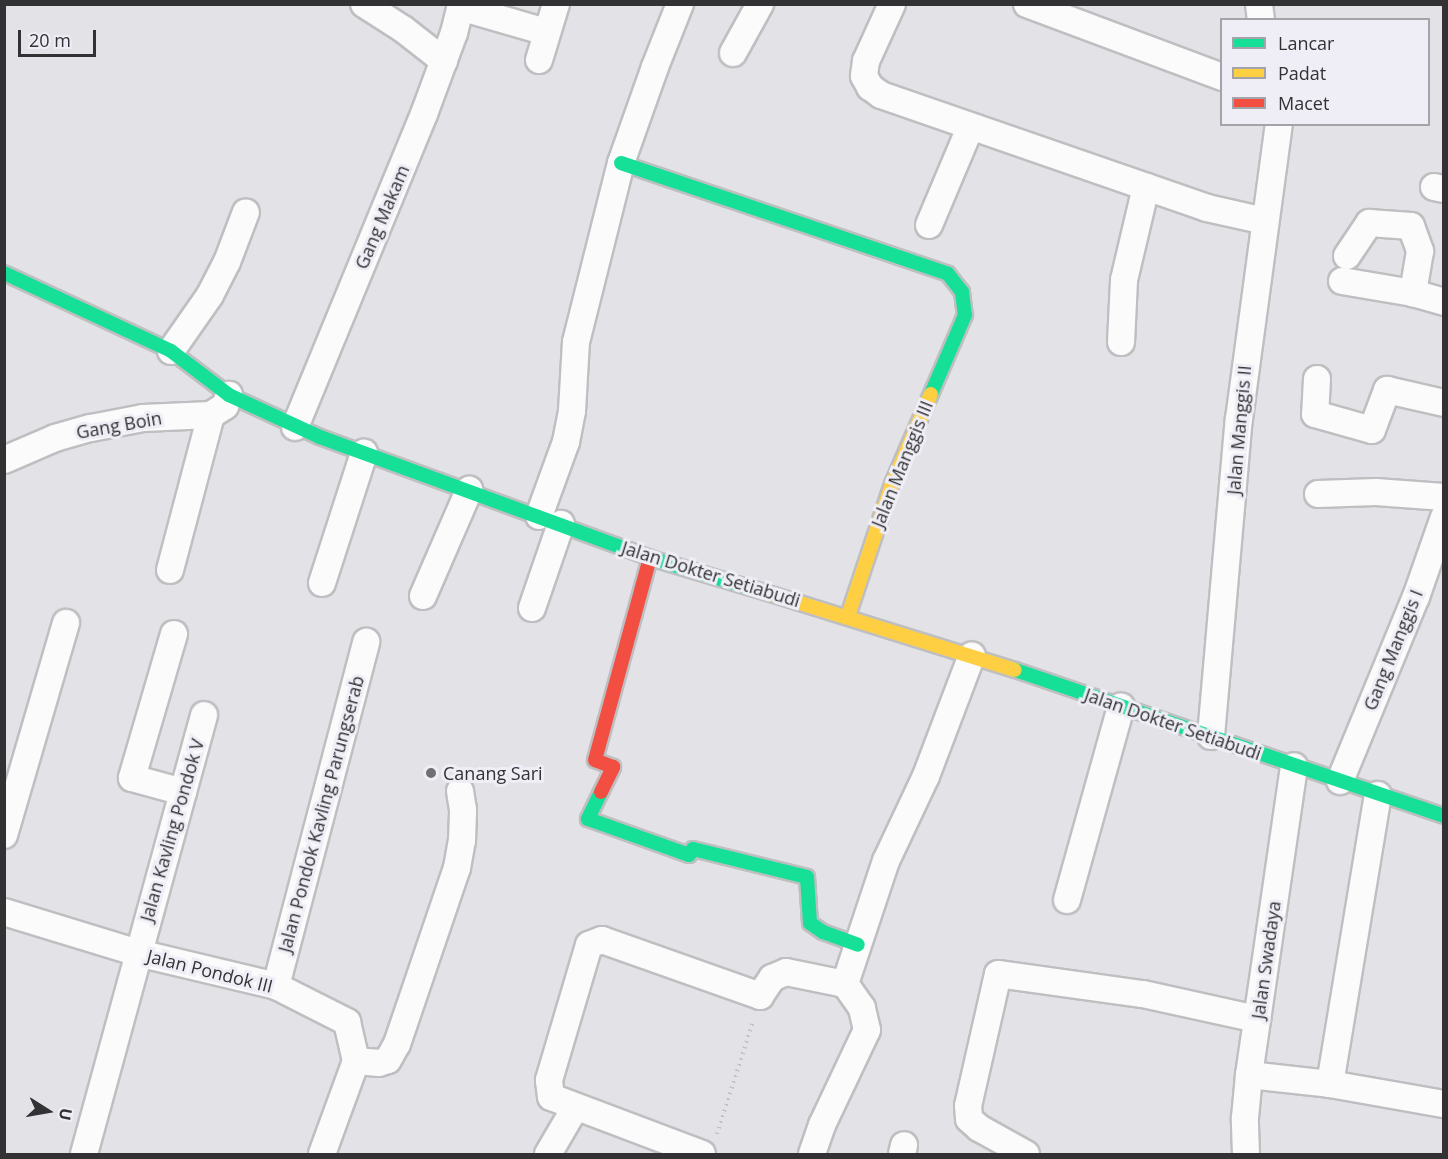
<!DOCTYPE html>
<html>
<head>
<meta charset="utf-8">
<style>
  body { margin:0 }
  #map { position:relative; width:1448px; height:1159px; overflow:hidden; background:#e3e3e7; font-family:"Open Sans",sans-serif }
  div>[style] { position:absolute }
  .path>* { height:4px; margin-top:-2px; transform-origin:0; background:repeating-linear-gradient(90deg,#c2c2c4 0 1.5px,transparent 0 6px) }
  .roads { filter:drop-shadow(2px 0 #bfbfc2) drop-shadow(-2px 0 #bfbfc2) drop-shadow(0 2px #bfbfc2) drop-shadow(0 -2px #bfbfc2) }
  .street>* { height:26px; margin:-13px; padding:0 13px; transform-origin:13px; border-radius:13px; background:#fbfbfb }
  .fast>* { height:14px; margin:-7px; padding:0 7px; transform-origin:7px; border-radius:7px; background:#16e098 }
  .slow>* { height:14px; margin:-7px; padding:0 7px; transform-origin:7px; border-radius:7px; background:#ffcf43 }
  .jam>* { height:14px; margin:-7px; padding:0 7px; transform-origin:7px; border-radius:7px; background:#f24e42 }
  .dots>* { width:16px; height:16px; translate:-50% -50%; box-sizing:border-box; border:3px solid #efeef6; border-radius:50% }
  span { translate:-50% -50%; white-space:nowrap; text-align:center; line-height:1.15; -webkit-text-stroke:6px #efeef6; paint-order:stroke }
  .street-label { font-size:18px; color:#323235 }
  .poi-label { font-size:18px; color:#323235 }
  .left { translate:0 -50%; text-align:left }
  .frame { position:absolute; inset:0; border:6px solid #323235; pointer-events:none }
  .legend { position:absolute; left:1220px; top:18px; width:210px; height:108px; box-sizing:border-box; background:#efeef6; border:2px solid #a3a3a9; margin:0; padding:8px 10px; list-style:none; font-size:18px; color:#323235 }
  .legend li { display:flex; align-items:center; gap:12px; height:30px }
  .legend b { width:30px; border:2px solid #a3a3a9 }
  .north { position:absolute; left:18px; top:1081px; width:60px; height:60px; -webkit-text-stroke:4px #efeef6; paint-order:stroke; rotate:101deg; font-size:16px; font-weight:700; line-height:24px; text-align:center; color:#323235 }
  .north::after { content:''; display:block; margin:auto; width:21px; height:27px; background:#323235; clip-path:polygon(50% 0,100% 100%,50% 72%,0 100%) }
  .scale { position:absolute; left:18px; top:30px; width:78px; height:27px; box-sizing:border-box; border:3px solid #323235; border-top:0; padding-left:8px; font-size:18px; line-height:21px; white-space:nowrap; color:#323235; -webkit-text-stroke:4px #efeef6; paint-order:stroke }
</style>
</head>
<body>
<div id="map">
  <div class="path">
    <i style="left:717px;top:1134px;width:119px;rotate:-72.3deg"></i>
  </div>
  <div class="roads">
    <div class="street">
      <i style="left:364px;top:4px;width:46px;rotate:32.7deg"></i>
      <i style="left:403px;top:29px;width:52px;rotate:38deg"></i>
      <i style="left:892px;top:4px;width:63px;rotate:114.5deg"></i>
      <i style="left:866px;top:61px;width:15px;rotate:98deg"></i>
      <i style="left:864px;top:76px;width:13px;rotate:61deg"></i>
      <i style="left:870px;top:87px;width:14px;rotate:36deg"></i>
      <i style="left:881px;top:95px;width:345px;rotate:19.1deg"></i>
      <i style="left:1207px;top:208px;width:59px;rotate:12.6deg"></i>
      <i style="left:1027px;top:4px;width:208px;rotate:20.5deg"></i>
      <i style="left:1259px;top:4px;width:16px;rotate:83deg"></i>
      <i style="left:460px;top:7px;width:90px;rotate:16.2deg"></i>
      <i style="left:733px;top:53px;width:56px;rotate:-61.1deg"></i>
      <i style="left:539px;top:60px;width:59px;rotate:-73.1deg"></i>
      <i style="left:1434px;top:187px;width:10px;rotate:11deg"></i>
      <i style="left:929px;top:225px;width:105px;rotate:-67.1deg"></i>
      <i style="left:1347px;top:256px;width:40px;rotate:-56deg"></i>
      <i style="left:1369px;top:223px;width:42px;rotate:4.1deg"></i>
      <i style="left:1411px;top:226px;width:27px;rotate:70deg"></i>
      <i style="left:1420px;top:251px;width:43px;rotate:99.5deg"></i>
      <i style="left:1413px;top:293px;width:32px;rotate:16deg"></i>
      <i style="left:1342px;top:281px;width:72px;rotate:9.6deg"></i>
      <i style="left:1121px;top:342px;width:62px;rotate:-87.2deg"></i>
      <i style="left:1124px;top:280px;width:96px;rotate:-76.7deg"></i>
      <i style="left:171px;top:351px;width:68px;rotate:-55.1deg"></i>
      <i style="left:210px;top:295px;width:37px;rotate:-63deg"></i>
      <i style="left:227px;top:262px;width:53px;rotate:-69.2deg"></i>
      <i style="left:1317px;top:379px;width:35px;rotate:93deg"></i>
      <i style="left:1315px;top:414px;width:59px;rotate:15.7deg"></i>
      <i style="left:1372px;top:430px;width:43px;rotate:-69.4deg"></i>
      <i style="left:1387px;top:390px;width:58px;rotate:12.8deg"></i>
      <i style="left:295px;top:427px;width:339px;rotate:-67.6deg"></i>
      <i style="left:424px;top:114px;width:86px;rotate:-69.7deg"></i>
      <i style="left:454px;top:33px;width:30px;rotate:-76deg"></i>
      <i style="left:4px;top:460px;width:56px;rotate:-23.3deg"></i>
      <i style="left:55px;top:438px;width:37px;rotate:-16deg"></i>
      <i style="left:91px;top:428px;width:53px;rotate:-10.9deg"></i>
      <i style="left:143px;top:418px;width:68px;rotate:-2.5deg"></i>
      <i style="left:211px;top:415px;width:17px;rotate:-33deg"></i>
      <i style="left:225px;top:406px;width:12px;rotate:-70deg"></i>
      <i style="left:1318px;top:494px;width:58px;rotate:-2deg"></i>
      <i style="left:1376px;top:492px;width:68px;rotate:4.2deg"></i>
      <i style="left:539px;top:516px;width:79px;rotate:-70deg"></i>
      <i style="left:566px;top:442px;width:32px;rotate:-79deg"></i>
      <i style="left:572px;top:411px;width:69px;rotate:-86.7deg"></i>
      <i style="left:576px;top:342px;width:185px;rotate:-75.9deg"></i>
      <i style="left:621px;top:163px;width:102px;rotate:-70.5deg"></i>
      <i style="left:655px;top:67px;width:68px;rotate:-68.4deg"></i>
      <i style="left:170px;top:570px;width:160px;rotate:-75.2deg"></i>
      <i style="left:322px;top:583px;width:137px;rotate:-72.1deg"></i>
      <i style="left:423px;top:596px;width:116px;rotate:-66.5deg"></i>
      <i style="left:532px;top:608px;width:89px;rotate:-71deg"></i>
      <i style="left:174px;top:634px;width:150px;rotate:106.3deg"></i>
      <i style="left:132px;top:778px;width:53px;rotate:15.4deg"></i>
      <i style="left:1211px;top:736px;width:318px;rotate:-85deg"></i>
      <i style="left:1239px;top:419px;width:298px;rotate:-82.3deg"></i>
      <i style="left:1340px;top:781px;width:199px;rotate:-67.6deg"></i>
      <i style="left:1416px;top:597px;width:85px;rotate:-70.7deg"></i>
      <i style="left:4px;top:835px;width:221px;rotate:-73.7deg"></i>
      <i style="left:1067px;top:900px;width:201px;rotate:-74.4deg"></i>
      <i style="left:4px;top:912px;width:140px;rotate:17deg"></i>
      <i style="left:138px;top:953px;width:142px;rotate:13.4deg"></i>
      <i style="left:276px;top:986px;width:80px;rotate:26.9deg"></i>
      <i style="left:347px;top:1022px;width:40px;rotate:77deg"></i>
      <i style="left:356px;top:1061px;width:99px;rotate:110.1deg"></i>
      <i style="left:845px;top:984px;width:130px;rotate:-71.6deg"></i>
      <i style="left:886px;top:861px;width:94px;rotate:-64.8deg"></i>
      <i style="left:926px;top:776px;width:129px;rotate:-69.2deg"></i>
      <i style="left:276px;top:986px;width:356px;rotate:-75.3deg"></i>
      <i style="left:356px;top:1061px;width:23px;rotate:5deg"></i>
      <i style="left:379px;top:1063px;width:9px;rotate:-18deg"></i>
      <i style="left:388px;top:1060px;width:18px;rotate:-61deg"></i>
      <i style="left:397px;top:1044px;width:186px;rotate:-71.2deg"></i>
      <i style="left:457px;top:868px;width:27px;rotate:-80deg"></i>
      <i style="left:462px;top:841px;width:31px;rotate:-88deg"></i>
      <i style="left:463px;top:810px;width:19px;rotate:-99deg"></i>
      <i style="left:1249px;top:1075px;width:81px;rotate:6.3deg"></i>
      <i style="left:1330px;top:1084px;width:116px;rotate:10deg"></i>
      <i style="left:1330px;top:1084px;width:293px;rotate:-80.6deg"></i>
      <i style="left:84px;top:1154px;width:455px;rotate:-74.7deg"></i>
      <i style="left:548px;top:1154px;width:53px;rotate:-59.6deg"></i>
      <i style="left:702px;top:1154px;width:161px;rotate:-159.3deg"></i>
      <i style="left:551px;top:1097px;width:17px;rotate:-97deg"></i>
      <i style="left:549px;top:1080px;width:141px;rotate:-73.5deg"></i>
      <i style="left:589px;top:945px;width:14px;rotate:-21deg"></i>
      <i style="left:602px;top:940px;width:168px;rotate:19.5deg"></i>
      <i style="left:760px;top:996px;width:22px;rotate:-56deg"></i>
      <i style="left:772px;top:978px;width:15px;rotate:-23deg"></i>
      <i style="left:786px;top:972px;width:60px;rotate:11.5deg"></i>
      <i style="left:812px;top:1154px;width:31px;rotate:-71deg"></i>
      <i style="left:822px;top:1125px;width:105px;rotate:-64.7deg"></i>
      <i style="left:867px;top:1030px;width:23px;rotate:-103deg"></i>
      <i style="left:862px;top:1008px;width:29px;rotate:-125deg"></i>
      <i style="left:902px;top:1154px;width:9px;rotate:-77deg"></i>
      <i style="left:1026px;top:1154px;width:54px;rotate:-151deg"></i>
      <i style="left:979px;top:1128px;width:13px;rotate:-138deg"></i>
      <i style="left:969px;top:1119px;width:13px;rotate:-94deg"></i>
      <i style="left:968px;top:1106px;width:135px;rotate:-77.2deg"></i>
      <i style="left:998px;top:974px;width:146px;rotate:7.9deg"></i>
      <i style="left:1143px;top:994px;width:117px;rotate:12.4deg"></i>
      <i style="left:1246px;top:1154px;width:36px;rotate:-92deg"></i>
      <i style="left:1245px;top:1118px;width:43px;rotate:-84.7deg"></i>
      <i style="left:1249px;top:1075px;width:312px;rotate:-81.7deg"></i>
    </div>
    <div class="fast">
      <i style="left:621px;top:163px;width:345px;rotate:18.7deg"></i>
      <i style="left:948px;top:274px;width:23px;rotate:52deg"></i>
      <i style="left:962px;top:292px;width:23px;rotate:83deg"></i>
      <i style="left:965px;top:315px;width:86px;rotate:113.3deg"></i>
      <i style="left:4px;top:273px;width:184px;rotate:25deg"></i>
      <i style="left:171px;top:351px;width:73px;rotate:37.2deg"></i>
      <i style="left:229px;top:395px;width:100px;rotate:24.8deg"></i>
      <i style="left:320px;top:437px;width:351px;rotate:20.1deg"></i>
      <i style="left:650px;top:558px;width:129px;rotate:16.6deg"></i>
      <i style="left:1015px;top:670px;width:453px;rotate:18.8deg"></i>
      <i style="left:601px;top:792px;width:30px;rotate:116deg"></i>
      <i style="left:588px;top:819px;width:107px;rotate:19.6deg"></i>
      <i style="left:689px;top:855px;width:7px;rotate:-56deg"></i>
      <i style="left:693px;top:849px;width:117px;rotate:13.8deg"></i>
      <i style="left:807px;top:877px;width:46px;rotate:86.3deg"></i>
      <i style="left:810px;top:923px;width:16px;rotate:35deg"></i>
      <i style="left:823px;top:932px;width:37px;rotate:20deg"></i>
    </div>
    <div class="slow">
      <i style="left:774px;top:595px;width:252px;rotate:17.3deg"></i>
      <i style="left:848px;top:616px;width:139px;rotate:-71.6deg"></i>
      <i style="left:892px;top:484px;width:98px;rotate:-66.6deg"></i>
    </div>
    <div class="jam">
      <i style="left:601px;top:792px;width:28px;rotate:-64deg"></i>
      <i style="left:613px;top:767px;width:19px;rotate:-159deg"></i>
      <i style="left:595px;top:760px;width:209px;rotate:-74.8deg"></i>
    </div>
  </div>
  <div class="dots">
    <i style="left:431px;top:773px;background:#707073"></i>
  </div>
  <div class="street-label">
    <span style="left:382px;top:217px;rotate:-67deg">Gang Makam</span>
    <span style="left:119px;top:425px;rotate:-10deg">Gang Boin</span>
    <span style="left:1239px;top:430px;rotate:-85deg">Jalan Manggis II</span>
    <span style="left:902px;top:464px;rotate:-68deg">Jalan Manggis III</span>
    <span style="left:711px;top:574px;rotate:17deg">Jalan Dokter Setiabudi</span>
    <span style="left:1393px;top:650px;rotate:-68deg">Gang Manggis I</span>
    <span style="left:1173px;top:724px;rotate:19deg">Jalan Dokter Setiabudi</span>
    <span style="left:321px;top:814px;rotate:-75deg">Jalan Pondok Kavling Parungserab</span>
    <span style="left:172px;top:830px;rotate:-74deg">Jalan Kavling Pondok V</span>
    <span style="left:1266px;top:960px;rotate:-82deg">Jalan Swadaya</span>
    <span style="left:210px;top:971px;rotate:14deg">Jalan Pondok III</span>
  </div>
  <div class="poi-label">
    <span class="left" style="left:443px;top:773px">Canang Sari</span>
  </div>
  <div class="frame"></div>
  <ul class="legend">
  <li><b style="height:8px;background:#16e098"></b>Lancar</li>
  <li><b style="height:8px;background:#ffcf43"></b>Padat</li>
  <li><b style="height:8px;background:#f24e42"></b>Macet</li>
  </ul>
  <div class="north">U</div>
  <div class="scale">20 m</div>
</div>
</body>
</html>
